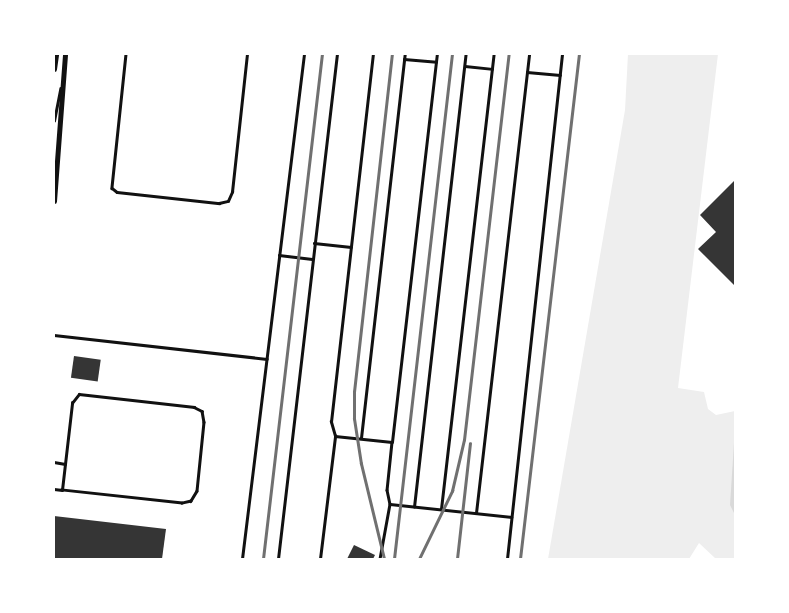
<!DOCTYPE html>
<html>
<head>
<meta charset="utf-8">
<style>
  body { margin:0 }
  #map { position:relative; width:789px; height:613px; overflow:hidden; background:#fff; font-family:Spectral,serif }
  div>[style] { position:absolute }
  .green>* { inset:0; background:#eee }
  .water>* { inset:0; background:#d9d9d9 }
  .building>* { inset:0; background:#353535; transform-origin:0 0 }
  .service>* { height:2.5px; margin:-1.25px; padding:0 1.25px; transform-origin:1.25px; border-radius:1.25px; background:#111 }
  .minor>* { height:5px; margin:-2.5px; padding:0 2.5px; transform-origin:2.5px; border-radius:2.5px; background:#111 }
  .rail>* { height:2.5px; margin:-1.25px; padding:0 1.25px; transform-origin:1.25px; border-radius:1.25px; background:#707070 }
  span { translate:-50% -50%; white-space:nowrap; text-align:center; line-height:1.15; -webkit-text-stroke:5px #fff; paint-order:stroke }
  .frame { position:absolute; inset:0; border:55px solid #fff; pointer-events:none }
</style>
</head>
<body>
<div id="map">
  <div class="green">
    <i style="clip-path:polygon(628px 54px,718px 54px,678px 388px,704px 392px,708px 409px,716px 415px,735px 411px,735px 559px,716px 559px,699px 543px,689px 559px,548px 559px,625px 110px)"></i>
  </div>
  <div class="water">
    <i style="clip-path:polygon(735px 428px,735px 515px,730px 505px)"></i>
  </div>
  <div class="building">
    <i style="clip-path:polygon(735px 180px,735px 286px,698px 249px,716px 232px,700px 215px)"></i>
    <i style="left:74px;top:356px;width:27px;height:22px;rotate:8deg"></i>
    <i style="clip-path:polygon(54px 516px,166px 529px,162px 559px,54px 559px)"></i>
    <i style="clip-path:polygon(354px 545px,375px 555px,373px 559px,347px 559px)"></i>
  </div>
  <div class="service">
    <i style="left:126px;top:54px;width:135px;rotate:96deg"></i>
    <i style="left:112px;top:188px;width:6px;rotate:39deg"></i>
    <i style="left:117px;top:192px;width:103px;rotate:6.2deg"></i>
    <i style="left:219px;top:203px;width:9px;rotate:-13deg"></i>
    <i style="left:228px;top:201px;width:10px;rotate:-66deg"></i>
    <i style="left:232px;top:192px;width:139px;rotate:-83.8deg"></i>
    <i style="left:404px;top:59px;width:32px;rotate:5deg"></i>
    <i style="left:465px;top:66px;width:27px;rotate:6deg"></i>
    <i style="left:527px;top:72px;width:33px;rotate:5deg"></i>
    <i style="left:54px;top:121px;width:33px;rotate:-79deg"></i>
    <i style="left:314px;top:243px;width:37px;rotate:6deg"></i>
    <i style="left:279px;top:255px;width:33px;rotate:7deg"></i>
    <i style="left:54px;top:335px;width:214px;rotate:6.4deg"></i>
    <i style="left:79px;top:394px;width:116px;rotate:6.4deg"></i>
    <i style="left:194px;top:407px;width:9px;rotate:27deg"></i>
    <i style="left:202px;top:411px;width:11px;rotate:80deg"></i>
    <i style="left:204px;top:422px;width:69px;rotate:95.8deg"></i>
    <i style="left:197px;top:491px;width:12px;rotate:121deg"></i>
    <i style="left:191px;top:501px;width:9px;rotate:167deg"></i>
    <i style="left:182px;top:503px;width:121px;rotate:-173.8deg"></i>
    <i style="left:62px;top:490px;width:88px;rotate:-83.4deg"></i>
    <i style="left:72px;top:403px;width:11px;rotate:-52deg"></i>
    <i style="left:335px;top:436px;width:57px;rotate:6deg"></i>
    <i style="left:392px;top:442px;width:48px;rotate:95.9deg"></i>
    <i style="left:387px;top:490px;width:14px;rotate:78deg"></i>
    <i style="left:390px;top:504px;width:56px;rotate:100.3deg"></i>
    <i style="left:361px;top:438px;width:387px;rotate:-83.5deg"></i>
    <i style="left:392px;top:442px;width:391px;rotate:-83.4deg"></i>
    <i style="left:54px;top:462px;width:11px;rotate:10deg"></i>
    <i style="left:54px;top:489px;width:8px;rotate:7deg"></i>
    <i style="left:390px;top:504px;width:122px;rotate:6.1deg"></i>
    <i style="left:414px;top:507px;width:456px;rotate:-83.5deg"></i>
    <i style="left:441px;top:509px;width:458px;rotate:-83.4deg"></i>
    <i style="left:476px;top:513px;width:462px;rotate:-83.4deg"></i>
    <i style="left:242px;top:559px;width:509px;rotate:-83deg"></i>
    <i style="left:278px;top:559px;width:508px;rotate:-83.34deg"></i>
    <i style="left:320px;top:559px;width:124px;rotate:-83deg"></i>
    <i style="left:335px;top:436px;width:15px;rotate:-106deg"></i>
    <i style="left:331px;top:422px;width:370px;rotate:-83.5deg"></i>
    <i style="left:507px;top:559px;width:508px;rotate:-83.78deg"></i>
  </div>
  <div class="minor">
    <i style="left:54px;top:69px;width:15px;rotate:-82deg"></i>
    <i style="left:54px;top:201px;width:147px;rotate:-85.7deg"></i>
  </div>
  <div class="rail">
    <i style="left:263px;top:559px;width:508px;rotate:-83.34deg"></i>
    <i style="left:384px;top:559px;width:98px;rotate:-103.6deg"></i>
    <i style="left:361px;top:464px;width:46px;rotate:-98.8deg"></i>
    <i style="left:354px;top:419px;width:27px;rotate:-90deg"></i>
    <i style="left:354px;top:392px;width:340px;rotate:-83.6deg"></i>
    <i style="left:394px;top:559px;width:508px;rotate:-83.45deg"></i>
    <i style="left:419px;top:559px;width:76px;rotate:-64.1deg"></i>
    <i style="left:452px;top:491px;width:52px;rotate:-76.8deg"></i>
    <i style="left:464px;top:440px;width:389px;rotate:-83.4deg"></i>
    <i style="left:457px;top:559px;width:116px;rotate:-83.6deg"></i>
    <i style="left:520px;top:559px;width:508px;rotate:-83.34deg"></i>
  </div>
  <div class="frame"></div>
</div>
</body>
</html>
